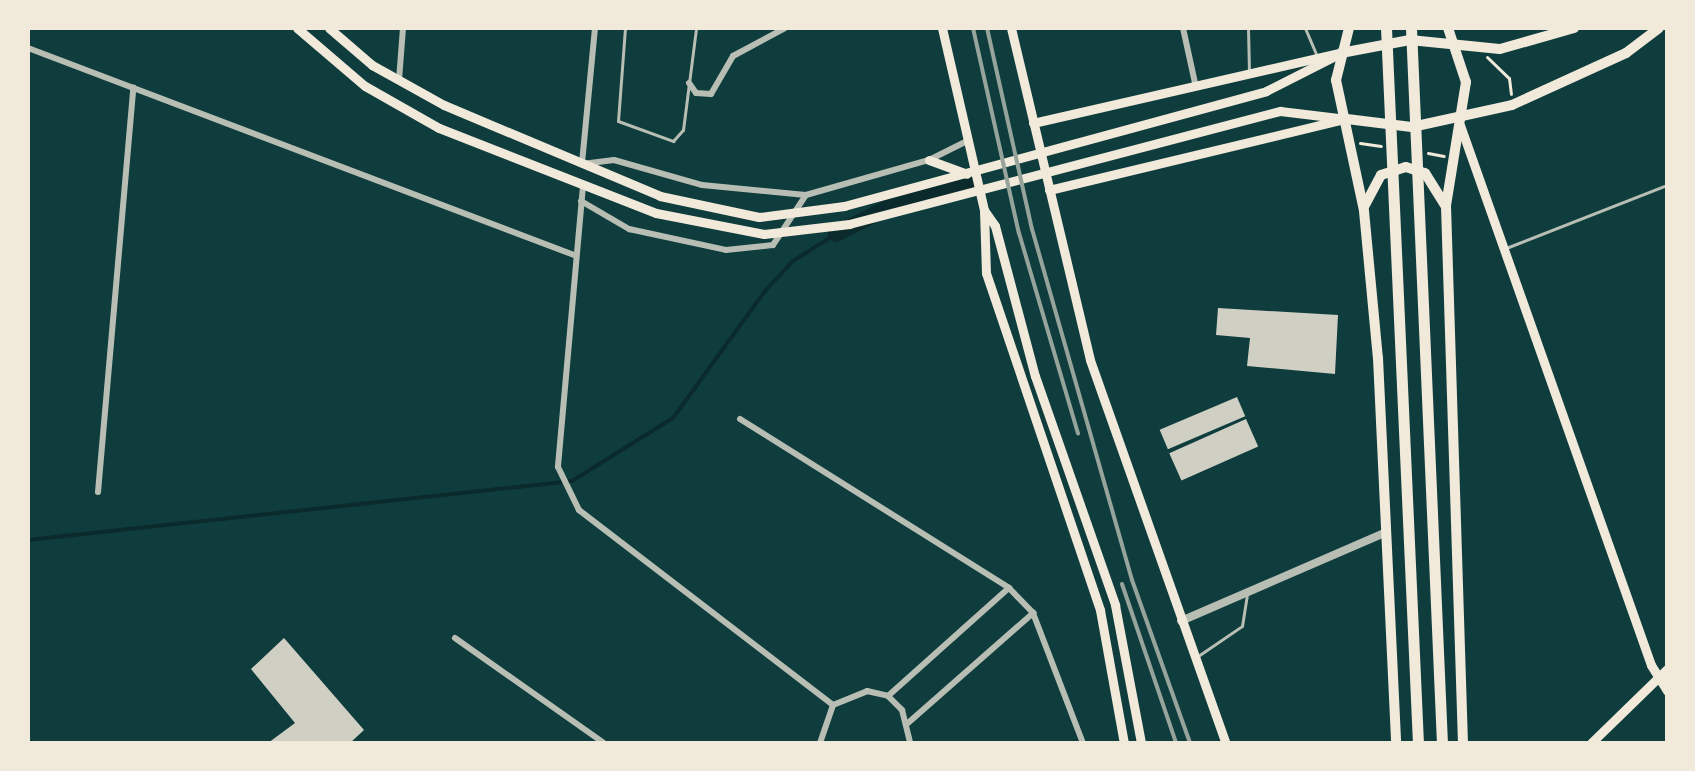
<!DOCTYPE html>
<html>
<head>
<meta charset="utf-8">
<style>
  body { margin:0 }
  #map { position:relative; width:1695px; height:771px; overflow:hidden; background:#0f3d3e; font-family:Jost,sans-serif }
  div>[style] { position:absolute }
  .stream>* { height:4px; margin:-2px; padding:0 2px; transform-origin:2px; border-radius:2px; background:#0a2a2b }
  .canal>* { height:16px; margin:-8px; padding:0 8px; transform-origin:8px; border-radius:8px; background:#0a2a2b }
  .building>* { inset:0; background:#cfcfc3; transform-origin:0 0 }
  .path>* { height:3px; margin:-1.5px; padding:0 1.5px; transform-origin:1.5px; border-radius:1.5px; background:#f1e9da }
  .service>* { height:3px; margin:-1.5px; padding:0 1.5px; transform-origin:1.5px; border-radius:1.5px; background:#b8beb3 }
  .minor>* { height:6px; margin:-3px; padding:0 3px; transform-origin:3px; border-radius:3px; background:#b8beb3 }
  .tertiary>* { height:8px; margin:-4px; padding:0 4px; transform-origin:4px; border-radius:4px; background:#b8beb3 }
  .secondary>* { height:9px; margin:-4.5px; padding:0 4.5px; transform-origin:4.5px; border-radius:4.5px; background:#f1e9da }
  .primary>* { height:10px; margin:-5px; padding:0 5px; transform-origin:5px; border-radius:5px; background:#f1e9da }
  .motorway>* { height:11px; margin:-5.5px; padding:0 5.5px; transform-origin:5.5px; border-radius:5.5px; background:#f1e9da }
  .rail>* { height:4px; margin:-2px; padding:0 2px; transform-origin:2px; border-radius:2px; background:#97a49c }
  span { translate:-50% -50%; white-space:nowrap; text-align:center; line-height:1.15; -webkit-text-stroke:8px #f1e9da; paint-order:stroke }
  .frame { position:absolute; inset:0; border:30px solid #f1e9da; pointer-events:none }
</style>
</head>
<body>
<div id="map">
  <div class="stream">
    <i style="left:28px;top:540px;width:547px;rotate:-6.19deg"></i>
    <i style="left:572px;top:481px;width:119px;rotate:-32deg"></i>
    <i style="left:673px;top:418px;width:157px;rotate:-54.1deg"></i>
    <i style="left:765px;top:291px;width:41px;rotate:-47deg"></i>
    <i style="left:793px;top:261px;width:51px;rotate:-32.1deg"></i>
  </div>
  <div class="canal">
    <i style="left:836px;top:234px;width:62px;rotate:-27deg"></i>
    <i style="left:891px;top:206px;width:87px;rotate:-16.8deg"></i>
  </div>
  <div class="building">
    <i style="clip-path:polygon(1218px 308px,1338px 315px,1335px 374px,1247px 366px,1250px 338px,1216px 335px)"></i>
    <i style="left:1237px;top:397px;width:21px;height:84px;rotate:67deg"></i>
    <i style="left:1246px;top:419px;width:30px;height:84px;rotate:66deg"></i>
    <i style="clip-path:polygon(284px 638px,364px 730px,350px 743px,268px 743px,295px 723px,251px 669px)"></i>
  </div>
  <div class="path">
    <i style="left:1487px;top:57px;width:30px;rotate:44deg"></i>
    <i style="left:1509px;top:78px;width:16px;rotate:83deg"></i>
    <i style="left:1360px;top:143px;width:21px;rotate:8deg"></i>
    <i style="left:1428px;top:153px;width:16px;rotate:11deg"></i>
  </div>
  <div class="service">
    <i style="left:625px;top:28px;width:93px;rotate:94.3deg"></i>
    <i style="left:618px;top:121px;width:59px;rotate:20deg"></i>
    <i style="left:673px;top:141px;width:15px;rotate:-48deg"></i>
    <i style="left:683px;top:130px;width:103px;rotate:-82.7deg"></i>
    <i style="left:1248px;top:28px;width:44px;rotate:88.7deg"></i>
    <i style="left:1305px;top:28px;width:28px;rotate:67deg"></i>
    <i style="left:1506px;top:248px;width:173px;rotate:-21.4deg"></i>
    <i style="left:1198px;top:656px;width:53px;rotate:-34.3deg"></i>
    <i style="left:1242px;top:626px;width:30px;rotate:-81deg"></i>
  </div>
  <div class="minor">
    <i style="left:595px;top:28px;width:137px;rotate:95.5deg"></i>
    <i style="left:582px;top:164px;width:32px;rotate:-7deg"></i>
    <i style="left:614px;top:160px;width:91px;rotate:15.9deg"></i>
    <i style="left:702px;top:185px;width:104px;rotate:5.5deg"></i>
    <i style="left:806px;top:195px;width:128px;rotate:-15.9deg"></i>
    <i style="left:929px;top:160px;width:42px;rotate:-26.6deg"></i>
    <i style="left:1183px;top:28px;width:56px;rotate:77.7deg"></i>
    <i style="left:28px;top:48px;width:584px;rotate:20.76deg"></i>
    <i style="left:399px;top:80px;width:52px;rotate:-85.6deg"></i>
    <i style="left:689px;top:83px;width:12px;rotate:55deg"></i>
    <i style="left:696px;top:93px;width:15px;rotate:4deg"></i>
    <i style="left:711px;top:94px;width:44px;rotate:-59.9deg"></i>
    <i style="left:733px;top:56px;width:59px;rotate:-28.3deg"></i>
    <i style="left:583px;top:186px;width:282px;rotate:95.1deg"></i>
    <i style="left:558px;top:467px;width:48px;rotate:64deg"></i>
    <i style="left:579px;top:510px;width:320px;rotate:37.5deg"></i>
    <i style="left:581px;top:201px;width:56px;rotate:30.3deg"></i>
    <i style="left:629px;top:229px;width:99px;rotate:12.2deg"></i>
    <i style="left:726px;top:250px;width:47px;rotate:-6.1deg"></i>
    <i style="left:773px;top:245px;width:60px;rotate:-56.6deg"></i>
    <i style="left:740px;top:419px;width:318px;rotate:32.1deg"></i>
    <i style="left:1009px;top:588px;width:35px;rotate:46deg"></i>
    <i style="left:1033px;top:613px;width:139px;rotate:69deg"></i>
    <i style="left:98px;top:492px;width:406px;rotate:-85deg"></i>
    <i style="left:455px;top:638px;width:182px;rotate:35.2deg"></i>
    <i style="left:888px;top:696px;width:162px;rotate:-41.8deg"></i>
    <i style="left:908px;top:723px;width:167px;rotate:-41.3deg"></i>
    <i style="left:820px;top:743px;width:40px;rotate:-71.1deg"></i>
    <i style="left:833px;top:705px;width:37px;rotate:-22deg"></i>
    <i style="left:867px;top:691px;width:22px;rotate:13deg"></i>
    <i style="left:888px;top:696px;width:20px;rotate:45deg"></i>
    <i style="left:902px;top:710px;width:34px;rotate:76deg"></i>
  </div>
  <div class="tertiary">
    <i style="left:1181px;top:621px;width:224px;rotate:-23.4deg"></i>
  </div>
  <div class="secondary">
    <i style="left:297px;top:28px;width:89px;rotate:40.5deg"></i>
    <i style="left:365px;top:86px;width:85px;rotate:29.6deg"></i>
    <i style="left:439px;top:128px;width:233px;rotate:21.4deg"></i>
    <i style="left:656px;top:213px;width:110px;rotate:11deg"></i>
    <i style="left:764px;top:234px;width:86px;rotate:-6.7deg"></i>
    <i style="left:849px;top:224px;width:446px;rotate:-14.7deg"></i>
    <i style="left:1280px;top:111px;width:67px;rotate:6.8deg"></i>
    <i style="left:329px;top:28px;width:57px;rotate:40.7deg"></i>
    <i style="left:372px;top:65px;width:82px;rotate:29.1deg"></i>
    <i style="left:444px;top:105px;width:234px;rotate:22.8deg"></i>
    <i style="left:660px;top:196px;width:101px;rotate:12deg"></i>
    <i style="left:759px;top:217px;width:86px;rotate:-7.4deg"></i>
    <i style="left:844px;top:206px;width:437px;rotate:-15.2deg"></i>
    <i style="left:1266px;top:91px;width:84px;rotate:-26.9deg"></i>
    <i style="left:942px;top:28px;width:187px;rotate:77deg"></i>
    <i style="left:984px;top:210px;width:19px;rotate:55deg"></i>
    <i style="left:995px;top:226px;width:155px;rotate:75.1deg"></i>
    <i style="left:1035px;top:376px;width:243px;rotate:70.7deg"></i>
    <i style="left:1115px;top:605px;width:140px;rotate:79.3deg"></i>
    <i style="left:1011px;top:28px;width:341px;rotate:76.6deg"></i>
    <i style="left:1090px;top:360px;width:406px;rotate:70.5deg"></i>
    <i style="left:1033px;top:123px;width:313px;rotate:-12.9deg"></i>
    <i style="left:1460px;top:125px;width:573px;rotate:70.52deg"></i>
    <i style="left:1651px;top:665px;width:31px;rotate:58deg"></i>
    <i style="left:929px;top:160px;width:40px;rotate:20.2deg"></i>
    <i style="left:1049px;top:190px;width:300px;rotate:-13.5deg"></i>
    <i style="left:984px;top:210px;width:63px;rotate:88.2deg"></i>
    <i style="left:986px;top:273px;width:356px;rotate:71.3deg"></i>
    <i style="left:1100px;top:610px;width:135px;rotate:79.8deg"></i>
    <i style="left:1591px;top:743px;width:106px;rotate:-44.2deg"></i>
  </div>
  <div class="primary">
    <i style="left:1349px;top:28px;width:54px;rotate:104deg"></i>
    <i style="left:1336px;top:80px;width:134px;rotate:77.9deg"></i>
    <i style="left:1364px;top:211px;width:148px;rotate:84.6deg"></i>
    <i style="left:1378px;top:358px;width:385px;rotate:87.3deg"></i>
    <i style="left:1448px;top:28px;width:57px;rotate:71.6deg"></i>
    <i style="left:1466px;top:82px;width:126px;rotate:99.2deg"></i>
    <i style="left:1446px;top:206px;width:537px;rotate:88.19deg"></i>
    <i style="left:1341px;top:53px;width:70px;rotate:-10.7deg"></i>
    <i style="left:1410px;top:40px;width:90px;rotate:5.7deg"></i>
    <i style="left:1500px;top:49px;width:77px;rotate:-15.8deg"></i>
    <i style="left:1347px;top:119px;width:65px;rotate:7deg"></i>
    <i style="left:1412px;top:127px;width:102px;rotate:-12.4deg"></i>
    <i style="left:1512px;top:105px;width:125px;rotate:-24.5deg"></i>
    <i style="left:1626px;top:53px;width:41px;rotate:-37.1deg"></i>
    <i style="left:1365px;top:205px;width:34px;rotate:-62deg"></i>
    <i style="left:1381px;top:175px;width:26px;rotate:-18deg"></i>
    <i style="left:1406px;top:167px;width:20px;rotate:18deg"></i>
    <i style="left:1425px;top:173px;width:38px;rotate:58deg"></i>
  </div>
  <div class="motorway">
    <i style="left:1386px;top:28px;width:716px;rotate:87.44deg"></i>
    <i style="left:1411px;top:28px;width:716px;rotate:87.52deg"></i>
  </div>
  <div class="rail">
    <i style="left:973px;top:28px;width:210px;rotate:77.4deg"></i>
    <i style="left:1019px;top:233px;width:209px;rotate:73.6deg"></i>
    <i style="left:987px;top:28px;width:206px;rotate:77.4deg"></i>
    <i style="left:1032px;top:229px;width:365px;rotate:74.1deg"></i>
    <i style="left:1132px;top:580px;width:173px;rotate:70.4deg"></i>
    <i style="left:1122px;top:584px;width:168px;rotate:71.2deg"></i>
  </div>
  <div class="frame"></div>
</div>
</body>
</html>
